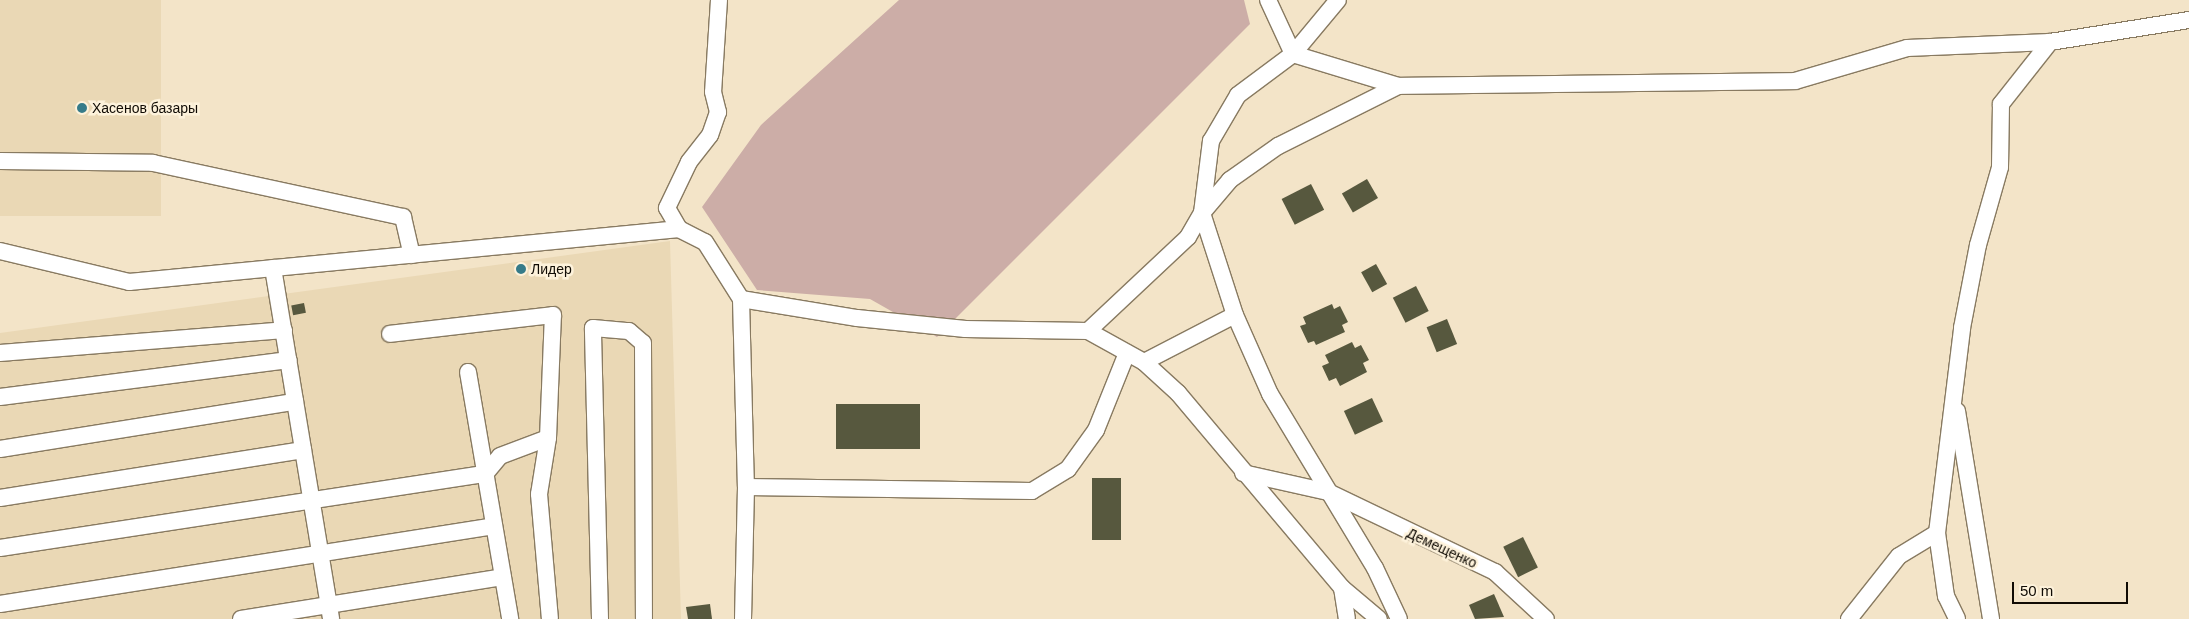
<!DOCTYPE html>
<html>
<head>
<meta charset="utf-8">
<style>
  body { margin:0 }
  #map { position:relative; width:2189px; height:619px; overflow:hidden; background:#f3e4c8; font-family:Helvetica,sans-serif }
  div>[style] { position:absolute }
  .built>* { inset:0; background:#ead8b5; transform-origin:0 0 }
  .green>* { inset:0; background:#ccada7 }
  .building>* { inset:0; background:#57583e; transform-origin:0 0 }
  .roads { filter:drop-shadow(1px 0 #887a61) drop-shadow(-1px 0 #887a61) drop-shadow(0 1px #887a61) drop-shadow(0 -1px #887a61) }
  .minor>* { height:16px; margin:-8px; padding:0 8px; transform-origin:8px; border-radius:8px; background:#fff }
  .dots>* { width:14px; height:14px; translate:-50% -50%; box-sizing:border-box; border:2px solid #fdf2db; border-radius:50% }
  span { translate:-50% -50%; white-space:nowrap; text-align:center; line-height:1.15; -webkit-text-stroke:5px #fdf2db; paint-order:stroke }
  .poi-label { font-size:14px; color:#100b04 }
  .left { translate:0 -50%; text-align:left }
  .street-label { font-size:14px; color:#100b04 }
  .scale { position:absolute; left:2012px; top:582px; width:116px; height:22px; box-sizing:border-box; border:2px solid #100b04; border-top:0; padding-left:6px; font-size:15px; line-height:18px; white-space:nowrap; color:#100b04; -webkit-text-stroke:4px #fdf2db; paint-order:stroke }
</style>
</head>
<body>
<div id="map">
  <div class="built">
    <i style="left:0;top:0;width:161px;height:216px"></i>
    <i style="clip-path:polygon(670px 241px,681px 619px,0 619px,0 333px)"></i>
  </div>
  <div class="green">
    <i style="clip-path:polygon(899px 0,1244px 0,1250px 24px,937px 337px,870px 299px,757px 290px,702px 207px,761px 125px)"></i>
  </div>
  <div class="building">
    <i style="left:1367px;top:179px;width:22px;height:29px;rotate:60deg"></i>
    <i style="left:1311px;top:184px;width:29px;height:33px;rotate:63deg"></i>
    <i style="left:1376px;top:264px;width:23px;height:17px;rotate:61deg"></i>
    <i style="left:1416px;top:286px;width:28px;height:26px;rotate:63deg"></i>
    <i style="left:304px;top:303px;width:10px;height:13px;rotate:79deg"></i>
    <i style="clip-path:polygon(1332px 304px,1334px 309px,1340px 306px,1348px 322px,1342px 325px,1345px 332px,1316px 345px,1314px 341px,1308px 343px,1300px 326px,1306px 324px,1303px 317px)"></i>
    <i style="left:1447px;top:319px;width:27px;height:22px;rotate:68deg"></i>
    <i style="clip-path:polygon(1352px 342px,1355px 348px,1361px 345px,1369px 360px,1363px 363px,1367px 372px,1340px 386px,1336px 378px,1329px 381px,1322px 366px,1329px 363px,1325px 355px)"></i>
    <i style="left:1372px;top:398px;width:26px;height:31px;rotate:65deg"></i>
    <i style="left:920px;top:404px;width:45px;height:84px;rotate:90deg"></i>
    <i style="left:1092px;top:478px;width:29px;height:62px"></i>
    <i style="left:1523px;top:537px;width:34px;height:22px;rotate:64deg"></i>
    <i style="clip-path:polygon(1494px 594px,1504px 617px,1475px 619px,1469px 605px)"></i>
    <i style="clip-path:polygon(710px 604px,712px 619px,688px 619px,686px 607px)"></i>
  </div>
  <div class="roads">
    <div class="minor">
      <i style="left:719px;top:0;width:92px;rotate:93.7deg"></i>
      <i style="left:713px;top:92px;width:21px;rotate:76deg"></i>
      <i style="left:718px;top:112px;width:24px;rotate:109deg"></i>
      <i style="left:710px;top:135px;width:34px;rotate:128deg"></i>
      <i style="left:689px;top:162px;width:51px;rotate:115.6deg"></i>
      <i style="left:667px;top:208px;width:24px;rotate:60deg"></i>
      <i style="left:679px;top:229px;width:29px;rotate:27deg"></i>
      <i style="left:705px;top:242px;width:67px;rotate:57.7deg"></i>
      <i style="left:741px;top:299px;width:188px;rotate:88.5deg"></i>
      <i style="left:746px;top:487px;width:132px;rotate:91.3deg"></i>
      <i style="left:1268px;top:0;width:60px;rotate:65.2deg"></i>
      <i style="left:1293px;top:54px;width:110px;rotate:16.9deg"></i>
      <i style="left:1398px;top:86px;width:397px;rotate:-0.7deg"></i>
      <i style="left:1795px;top:81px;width:117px;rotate:-16.4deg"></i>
      <i style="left:1907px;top:48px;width:143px;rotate:-2.4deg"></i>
      <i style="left:2050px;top:42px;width:141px;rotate:-9deg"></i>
      <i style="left:1398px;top:86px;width:134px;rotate:153.4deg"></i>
      <i style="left:1278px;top:146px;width:59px;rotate:144.7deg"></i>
      <i style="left:1230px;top:180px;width:43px;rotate:130.3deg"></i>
      <i style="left:1202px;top:213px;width:107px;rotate:72.1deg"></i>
      <i style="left:1235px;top:315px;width:86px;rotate:66.1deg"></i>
      <i style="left:1270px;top:394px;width:203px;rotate:58.9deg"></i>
      <i style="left:1375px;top:568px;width:56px;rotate:64.8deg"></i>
      <i style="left:0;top:161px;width:153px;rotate:0.7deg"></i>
      <i style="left:153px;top:163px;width:256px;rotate:12.2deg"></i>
      <i style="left:403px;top:217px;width:39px;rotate:77deg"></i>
      <i style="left:0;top:251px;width:133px;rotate:13.5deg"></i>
      <i style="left:129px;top:282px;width:553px;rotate:-5.5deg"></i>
      <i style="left:273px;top:268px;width:356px;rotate:80.6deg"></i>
      <i style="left:741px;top:299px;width:118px;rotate:9.3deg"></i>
      <i style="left:857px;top:318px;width:109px;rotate:5.8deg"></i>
      <i style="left:965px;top:329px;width:123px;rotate:0.9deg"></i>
      <i style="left:1088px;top:331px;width:137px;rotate:-43.2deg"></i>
      <i style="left:1188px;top:237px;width:28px;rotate:-60deg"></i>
      <i style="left:1202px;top:213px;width:73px;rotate:-82.9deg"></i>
      <i style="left:1211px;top:141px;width:53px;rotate:-59.6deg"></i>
      <i style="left:1238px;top:95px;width:69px;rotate:-36.7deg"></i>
      <i style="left:1293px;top:54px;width:70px;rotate:-50.2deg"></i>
      <i style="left:1088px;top:331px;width:64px;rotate:29deg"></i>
      <i style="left:1144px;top:362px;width:46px;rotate:42.4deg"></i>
      <i style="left:1178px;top:393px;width:255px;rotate:49.9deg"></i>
      <i style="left:1342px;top:588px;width:31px;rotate:81deg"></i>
      <i style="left:0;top:353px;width:285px;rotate:-4.6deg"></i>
      <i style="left:1144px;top:362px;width:102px;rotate:-27.3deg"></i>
      <i style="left:468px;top:372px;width:251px;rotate:80.3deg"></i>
      <i style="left:0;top:397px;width:291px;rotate:-7.3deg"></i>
      <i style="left:1957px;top:411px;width:211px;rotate:80.7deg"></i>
      <i style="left:548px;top:438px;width:57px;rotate:99.1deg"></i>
      <i style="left:539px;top:494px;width:125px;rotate:85deg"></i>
      <i style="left:0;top:449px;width:299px;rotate:-9.1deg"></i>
      <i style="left:1243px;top:473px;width:87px;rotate:12.6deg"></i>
      <i style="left:1328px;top:492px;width:185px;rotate:25.6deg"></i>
      <i style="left:1495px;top:572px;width:69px;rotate:42.7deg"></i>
      <i style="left:746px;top:487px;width:286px;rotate:0.8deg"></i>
      <i style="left:1032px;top:491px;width:42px;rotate:-31.4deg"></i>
      <i style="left:1068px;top:469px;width:48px;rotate:-54.3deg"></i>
      <i style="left:1096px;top:430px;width:83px;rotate:-68.1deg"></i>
      <i style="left:0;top:498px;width:307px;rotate:-9deg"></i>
      <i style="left:1937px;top:533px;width:64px;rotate:81.9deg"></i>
      <i style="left:1946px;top:596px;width:25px;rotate:64deg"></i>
      <i style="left:0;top:548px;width:491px;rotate:-8.7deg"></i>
      <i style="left:485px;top:474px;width:23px;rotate:-50deg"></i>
      <i style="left:500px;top:456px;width:51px;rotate:-20.6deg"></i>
      <i style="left:548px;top:438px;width:123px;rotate:-87.7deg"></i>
      <i style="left:553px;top:315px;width:164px;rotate:173.4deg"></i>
      <i style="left:1342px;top:588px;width:48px;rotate:40deg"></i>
      <i style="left:0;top:604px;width:500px;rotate:-8.97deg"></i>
      <i style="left:241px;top:619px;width:265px;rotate:-9.1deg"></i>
      <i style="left:600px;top:619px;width:291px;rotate:-91.4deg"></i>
      <i style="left:593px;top:328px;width:36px;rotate:5deg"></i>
      <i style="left:629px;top:331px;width:18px;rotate:41deg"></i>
      <i style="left:643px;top:343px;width:276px;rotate:89.8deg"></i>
      <i style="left:1849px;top:619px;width:80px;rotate:-51.6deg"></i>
      <i style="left:1899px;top:556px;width:44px;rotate:-31.2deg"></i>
      <i style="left:1937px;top:533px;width:207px;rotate:-83deg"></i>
      <i style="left:1962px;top:328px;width:85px;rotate:-79.1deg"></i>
      <i style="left:1978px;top:245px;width:81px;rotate:-74.2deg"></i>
      <i style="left:2000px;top:167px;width:63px;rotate:-89.1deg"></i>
      <i style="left:2001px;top:104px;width:79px;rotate:-51.7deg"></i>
    </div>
  </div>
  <div class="dots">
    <i style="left:82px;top:108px;background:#367b89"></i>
    <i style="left:521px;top:269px;background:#367b89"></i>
  </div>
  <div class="poi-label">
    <span class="left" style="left:92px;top:108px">Хасенов базары</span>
    <span class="left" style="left:531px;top:269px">Лидер</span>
  </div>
  <div class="street-label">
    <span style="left:1442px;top:548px;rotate:25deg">Демещенко</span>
  </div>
  <div class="scale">50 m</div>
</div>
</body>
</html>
